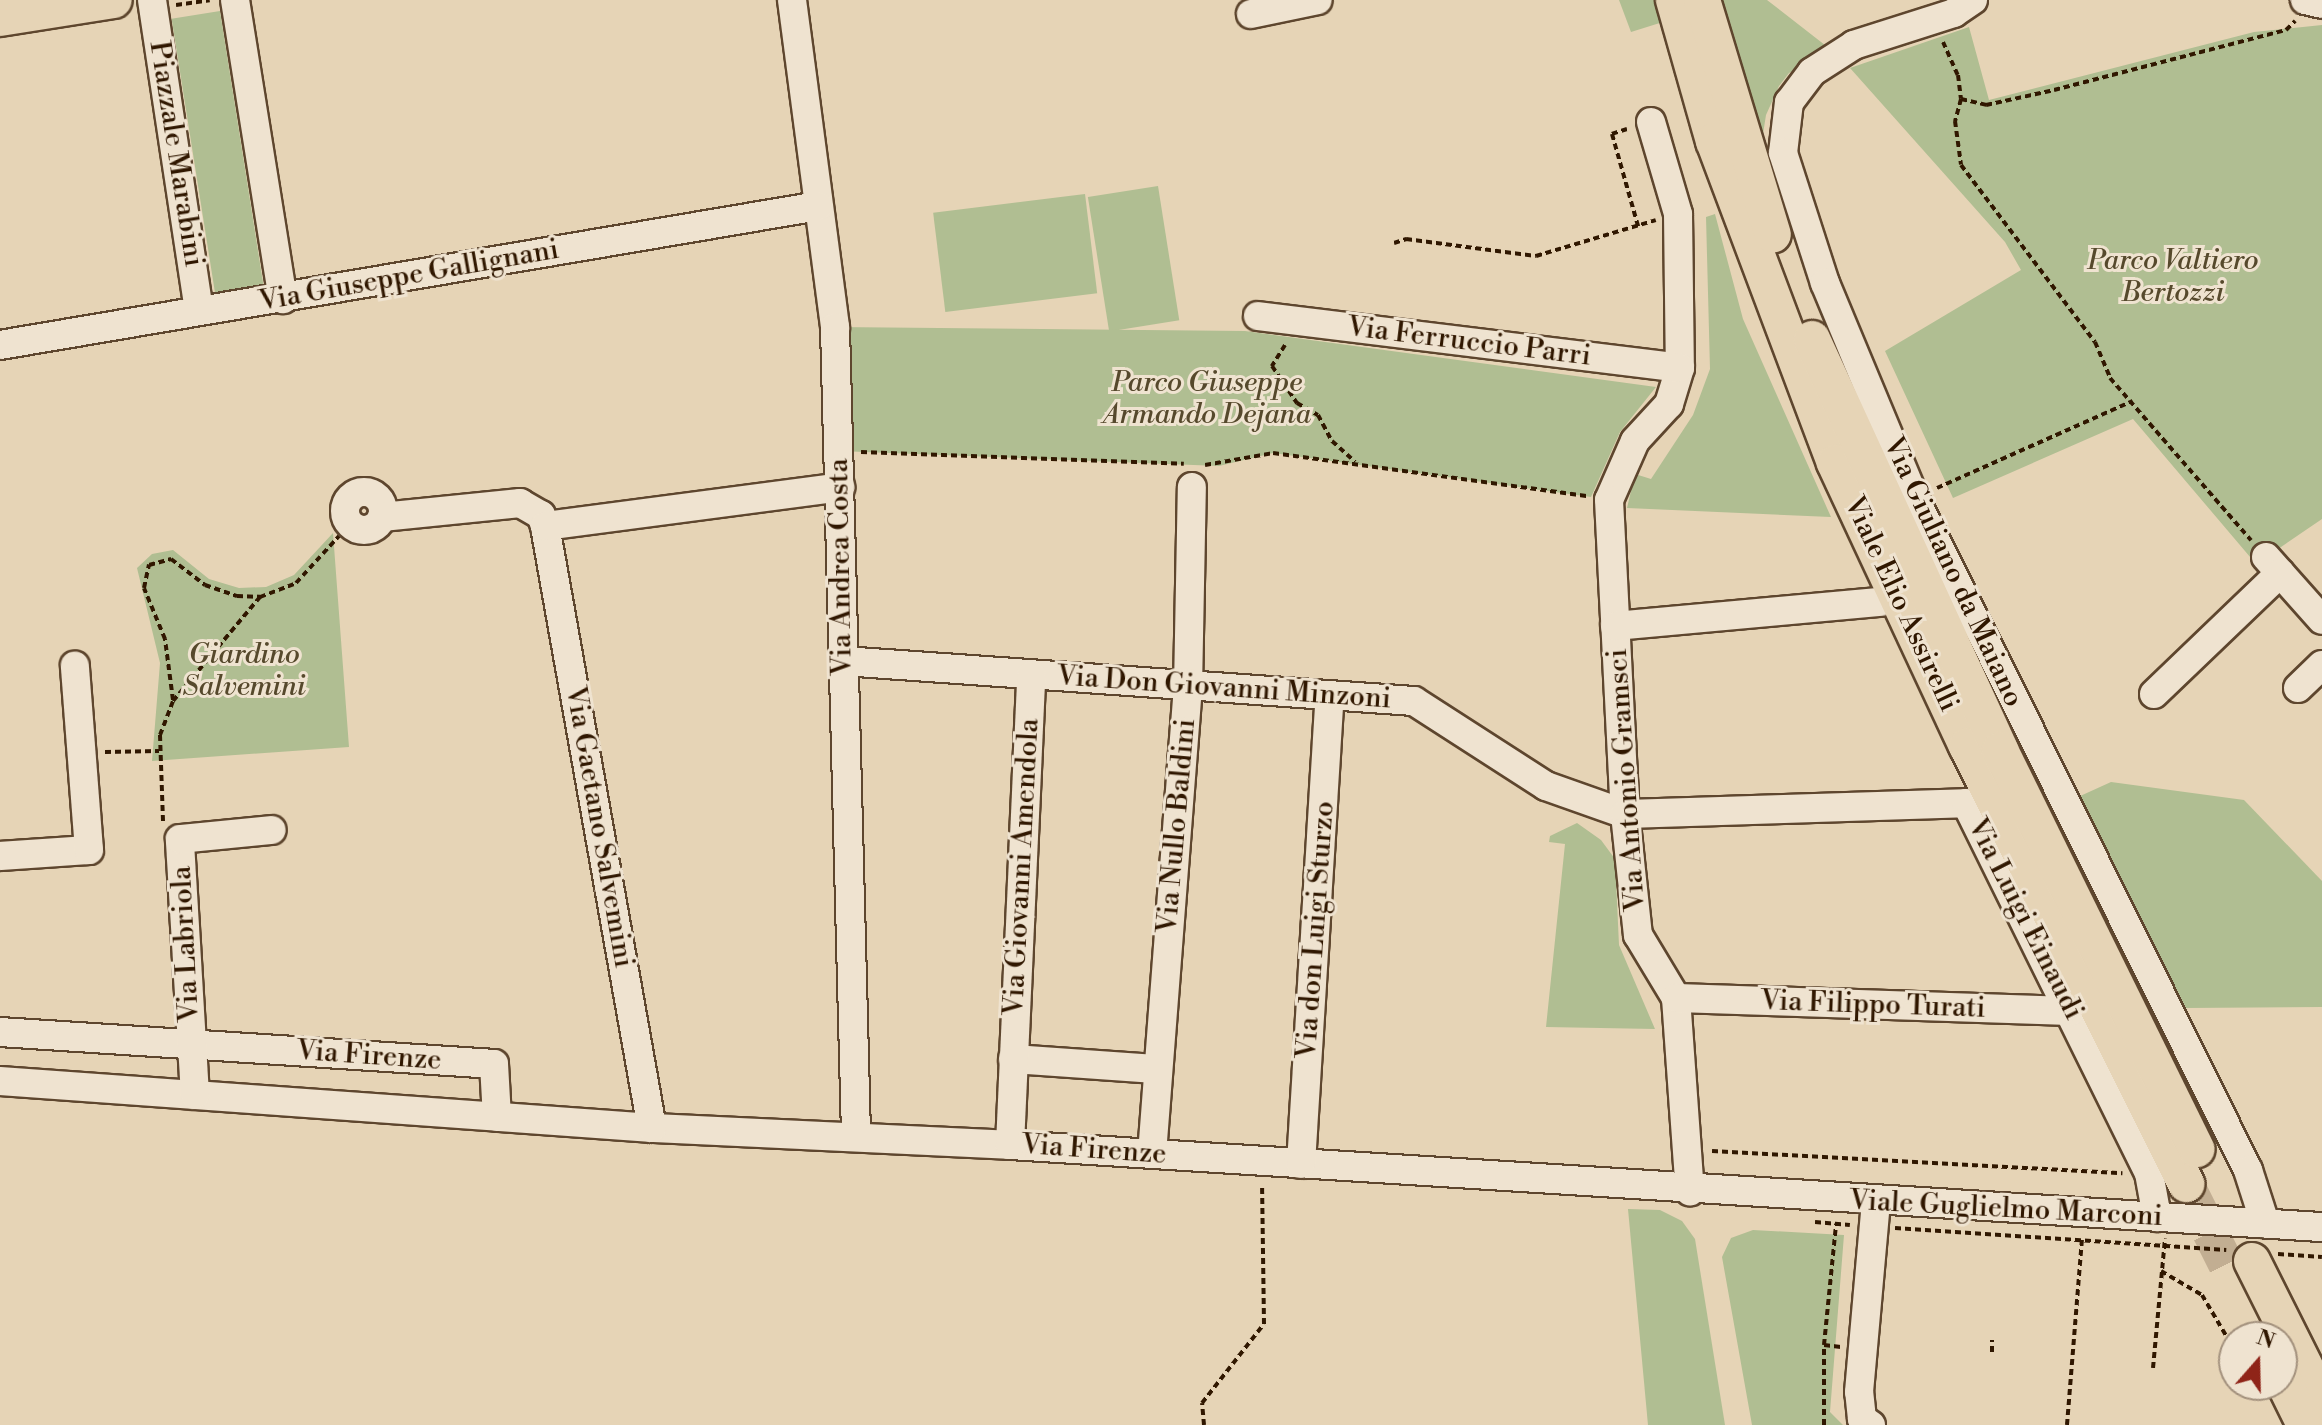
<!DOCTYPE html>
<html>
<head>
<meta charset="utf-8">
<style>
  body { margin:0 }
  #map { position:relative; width:2322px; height:1425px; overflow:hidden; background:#e6d4b6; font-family:"Libre Bodoni",serif }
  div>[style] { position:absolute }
  .green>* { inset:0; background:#b0be92; transform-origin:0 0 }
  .major-tunnel>* { height:36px; margin-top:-18px; transform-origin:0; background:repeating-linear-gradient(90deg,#c2ae92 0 36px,transparent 0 54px) }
  .path>* { height:4px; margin-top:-2px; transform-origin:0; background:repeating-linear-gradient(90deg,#301700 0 6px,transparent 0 10px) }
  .roads { filter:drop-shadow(2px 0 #5e462e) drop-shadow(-2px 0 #5e462e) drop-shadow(0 2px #5e462e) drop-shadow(0 -2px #5e462e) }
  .minor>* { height:28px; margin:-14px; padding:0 14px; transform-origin:14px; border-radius:14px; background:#efe3d0 }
  .minor>.ring { margin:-14px; padding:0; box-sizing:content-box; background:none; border:28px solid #efe3d0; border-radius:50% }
  .major>* { height:36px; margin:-18px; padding:0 18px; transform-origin:18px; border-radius:18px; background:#e6d4b6 }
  span { translate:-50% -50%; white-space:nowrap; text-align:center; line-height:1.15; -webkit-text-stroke:6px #efe3d0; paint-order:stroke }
  .street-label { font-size:28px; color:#301700 }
  .park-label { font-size:28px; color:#56492c; font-style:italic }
  .north { position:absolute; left:2218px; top:1321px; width:80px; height:80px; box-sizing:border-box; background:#efe3d0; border:2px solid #a3917d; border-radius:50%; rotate:20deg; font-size:22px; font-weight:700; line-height:32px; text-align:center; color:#301700 }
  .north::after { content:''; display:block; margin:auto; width:28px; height:36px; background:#8f2418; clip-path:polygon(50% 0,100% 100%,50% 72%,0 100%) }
</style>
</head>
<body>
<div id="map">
  <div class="green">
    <i style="clip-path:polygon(1619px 0,1659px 0,1663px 22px,1631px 32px)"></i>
    <i style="clip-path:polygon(1718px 0,1767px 0,1830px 49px,1789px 73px,1779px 86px,1766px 115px,1760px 153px)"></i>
    <i style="left:220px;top:11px;width:278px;height:49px;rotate:81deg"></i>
    <i style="clip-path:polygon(2322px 25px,2322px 519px,2256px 564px,2133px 419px,1953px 498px,1885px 351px,2021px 270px,2005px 242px,1850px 68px,1969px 27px,1989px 100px,2254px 32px)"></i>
    <i style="left:1158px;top:186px;width:136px;height:71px;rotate:81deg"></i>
    <i style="left:1085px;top:194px;width:100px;height:153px;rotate:83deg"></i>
    <i style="clip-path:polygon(1715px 214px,1743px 319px,1831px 517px,1627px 508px,1635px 474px,1651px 479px,1693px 415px,1710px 369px,1706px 217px)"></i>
    <i style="clip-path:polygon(835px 327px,1245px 331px,1656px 387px,1620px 432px,1591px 497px,1273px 453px,1219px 466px,839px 451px)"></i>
    <i style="clip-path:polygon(333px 533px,349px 747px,152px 761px,160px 663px,137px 568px,152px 554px,173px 550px,209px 579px,239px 588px,266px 587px,294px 575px)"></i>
    <i style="clip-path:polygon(2111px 782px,2244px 800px,2322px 881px,2322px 1007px,2186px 1008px,2078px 797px)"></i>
    <i style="clip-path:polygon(1577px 823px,1601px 840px,1615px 859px,1619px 945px,1655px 1029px,1546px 1027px,1565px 844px,1549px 842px,1550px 836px)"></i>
    <i style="clip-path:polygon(1628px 1209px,1660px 1210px,1682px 1221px,1695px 1239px,1725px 1425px,1648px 1425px)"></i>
    <i style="clip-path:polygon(1753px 1230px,1844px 1235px,1830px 1412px,1843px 1425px,1752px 1425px,1722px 1257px,1731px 1238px)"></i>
  </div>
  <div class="major-tunnel">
    <i style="left:2186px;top:1184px;width:96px;rotate:63.4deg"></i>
  </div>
  <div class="path">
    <i style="left:176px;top:5px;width:34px;rotate:-8deg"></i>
    <i style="left:1943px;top:42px;width:36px;rotate:66deg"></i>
    <i style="left:1958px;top:75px;width:24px;rotate:83deg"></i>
    <i style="left:1961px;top:99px;width:23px;rotate:105deg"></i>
    <i style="left:1955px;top:121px;width:44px;rotate:82.2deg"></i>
    <i style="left:1961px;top:165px;width:222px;rotate:52.9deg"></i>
    <i style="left:2095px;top:342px;width:39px;rotate:67deg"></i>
    <i style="left:2110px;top:378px;width:215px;rotate:49deg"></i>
    <i style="left:1961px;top:99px;width:26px;rotate:13deg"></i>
    <i style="left:1986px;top:105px;width:70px;rotate:-12.4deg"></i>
    <i style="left:2054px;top:90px;width:240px;rotate:-14.5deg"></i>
    <i style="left:2286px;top:30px;width:13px;rotate:-45deg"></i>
    <i style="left:1627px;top:129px;width:16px;rotate:162deg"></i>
    <i style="left:1612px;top:134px;width:96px;rotate:74.2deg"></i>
    <i style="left:1394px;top:243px;width:13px;rotate:-18deg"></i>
    <i style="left:1406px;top:239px;width:131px;rotate:7.5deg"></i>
    <i style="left:1536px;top:256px;width:125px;rotate:-16.7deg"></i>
    <i style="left:1285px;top:345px;width:25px;rotate:122deg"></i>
    <i style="left:1272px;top:366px;width:45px;rotate:56deg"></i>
    <i style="left:1297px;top:403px;width:24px;rotate:30deg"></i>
    <i style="left:1318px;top:415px;width:30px;rotate:62deg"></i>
    <i style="left:1332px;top:441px;width:31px;rotate:42deg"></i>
    <i style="left:861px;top:452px;width:323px;rotate:2.1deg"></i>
    <i style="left:1205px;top:465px;width:69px;rotate:-10deg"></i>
    <i style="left:1273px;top:453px;width:318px;rotate:7.8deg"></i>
    <i style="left:1937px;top:488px;width:214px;rotate:-24deg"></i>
    <i style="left:173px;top:700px;width:62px;rotate:-97.5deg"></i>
    <i style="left:165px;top:639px;width:55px;rotate:-112.4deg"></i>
    <i style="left:144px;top:588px;width:24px;rotate:-78deg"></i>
    <i style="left:149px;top:565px;width:23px;rotate:-15deg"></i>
    <i style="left:171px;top:559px;width:43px;rotate:37.4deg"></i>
    <i style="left:205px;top:585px;width:34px;rotate:19deg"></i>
    <i style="left:237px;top:596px;width:23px;rotate:2deg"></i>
    <i style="left:105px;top:752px;width:54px;rotate:-1.1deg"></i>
    <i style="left:163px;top:821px;width:86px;rotate:-92deg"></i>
    <i style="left:160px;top:735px;width:36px;rotate:-69deg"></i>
    <i style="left:173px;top:701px;width:136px;rotate:-50.1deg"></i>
    <i style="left:260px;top:597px;width:39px;rotate:-21deg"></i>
    <i style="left:296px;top:583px;width:80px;rotate:-47.5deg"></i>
    <i style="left:1712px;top:1151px;width:411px;rotate:3.1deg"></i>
    <i style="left:1815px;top:1222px;width:35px;rotate:5deg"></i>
    <i style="left:1895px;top:1228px;width:332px;rotate:3.8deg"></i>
    <i style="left:2278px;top:1254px;width:44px;rotate:3.9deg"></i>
    <i style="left:2161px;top:1271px;width:48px;rotate:30.3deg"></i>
    <i style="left:2202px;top:1295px;width:63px;rotate:59.3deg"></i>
    <i style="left:1824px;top:1345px;width:17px;rotate:7deg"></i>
    <i style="left:1992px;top:1352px;width:12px;rotate:-90deg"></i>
    <i style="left:2153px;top:1368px;width:130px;rotate:-84.7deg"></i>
    <i style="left:1204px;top:1425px;width:22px;rotate:-95deg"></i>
    <i style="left:1202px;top:1403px;width:100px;rotate:-51.9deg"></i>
    <i style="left:1264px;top:1324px;width:140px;rotate:-90.8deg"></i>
    <i style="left:1824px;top:1425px;width:80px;rotate:-90deg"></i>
    <i style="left:1824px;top:1345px;width:122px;rotate:-84.3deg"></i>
    <i style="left:2067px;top:1425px;width:186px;rotate:-85.4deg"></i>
  </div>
  <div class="roads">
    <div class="minor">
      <i style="left:152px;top:0;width:313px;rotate:81.4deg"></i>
      <i style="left:235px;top:0;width:303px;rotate:80.9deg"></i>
      <i style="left:792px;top:0;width:330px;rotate:82.5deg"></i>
      <i style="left:835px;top:327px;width:810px;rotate:88.51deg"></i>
      <i style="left:1973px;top:0;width:23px;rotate:146deg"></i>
      <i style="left:1954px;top:13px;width:105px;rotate:162.3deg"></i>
      <i style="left:1854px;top:45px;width:50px;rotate:147.3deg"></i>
      <i style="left:1812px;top:72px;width:38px;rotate:127deg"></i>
      <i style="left:1789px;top:102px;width:51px;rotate:96.7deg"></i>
      <i style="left:1783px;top:153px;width:137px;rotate:72.1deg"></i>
      <i style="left:1825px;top:283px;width:234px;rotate:67.4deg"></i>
      <i style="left:1915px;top:499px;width:749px;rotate:63.61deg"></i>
      <i style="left:2248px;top:1170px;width:56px;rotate:72.2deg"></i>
      <i style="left:2305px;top:0;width:17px;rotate:13deg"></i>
      <i style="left:1251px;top:14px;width:68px;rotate:-11.8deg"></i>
      <i style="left:1651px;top:122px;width:96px;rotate:73.6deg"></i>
      <i style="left:1678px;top:214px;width:154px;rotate:89.3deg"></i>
      <i style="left:1680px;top:368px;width:38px;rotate:107deg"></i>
      <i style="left:1669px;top:404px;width:50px;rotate:132.6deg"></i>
      <i style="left:1635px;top:441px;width:64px;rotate:113.8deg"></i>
      <i style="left:1609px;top:500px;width:314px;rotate:87.1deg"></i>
      <i style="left:1625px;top:814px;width:122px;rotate:83.9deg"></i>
      <i style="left:1638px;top:935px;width:74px;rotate:58.9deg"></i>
      <i style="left:1676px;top:998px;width:194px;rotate:85.9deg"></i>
      <i style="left:1258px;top:316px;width:425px;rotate:7deg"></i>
      <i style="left:0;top:345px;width:830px;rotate:-9.64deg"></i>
      <i class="ring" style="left:345px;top:492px;width:10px;height:10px"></i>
      <i style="left:382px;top:517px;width:139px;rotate:-5.8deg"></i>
      <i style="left:520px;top:503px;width:24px;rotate:30deg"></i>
      <i style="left:541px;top:515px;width:12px;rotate:70deg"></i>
      <i style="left:2266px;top:557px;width:84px;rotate:48.4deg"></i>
      <i style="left:1615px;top:626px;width:267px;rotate:-5.2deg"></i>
      <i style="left:843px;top:661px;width:572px;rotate:4.01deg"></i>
      <i style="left:1414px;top:701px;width:157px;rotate:32.8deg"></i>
      <i style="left:1546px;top:786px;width:84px;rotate:19.5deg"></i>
      <i style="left:1625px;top:814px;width:341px;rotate:-1.8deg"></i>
      <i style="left:1966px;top:803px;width:413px;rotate:63.7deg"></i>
      <i style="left:2149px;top:1173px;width:45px;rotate:79.7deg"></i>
      <i style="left:2298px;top:688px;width:33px;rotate:-44deg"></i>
      <i style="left:2154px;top:694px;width:175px;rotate:-43.8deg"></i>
      <i style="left:0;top:856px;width:89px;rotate:-3.9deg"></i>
      <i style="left:89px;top:850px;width:185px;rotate:-94.4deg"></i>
      <i style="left:1676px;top:998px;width:395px;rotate:1.9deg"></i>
      <i style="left:0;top:1032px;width:495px;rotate:3.7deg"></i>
      <i style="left:494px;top:1064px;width:53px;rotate:86.8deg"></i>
      <i style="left:1013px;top:1059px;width:143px;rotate:4deg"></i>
      <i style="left:0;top:1081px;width:654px;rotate:4.12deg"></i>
      <i style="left:652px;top:1128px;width:358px;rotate:2.7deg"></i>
      <i style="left:1010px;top:1145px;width:1315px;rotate:3.58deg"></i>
      <i style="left:195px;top:1095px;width:256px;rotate:-93.4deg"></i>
      <i style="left:180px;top:839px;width:92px;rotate:-5.6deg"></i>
      <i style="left:652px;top:1128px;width:611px;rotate:-100.08deg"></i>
      <i style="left:545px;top:526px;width:298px;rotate:-7.5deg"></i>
      <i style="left:1010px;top:1145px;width:470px;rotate:-87.4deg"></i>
      <i style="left:1152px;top:1154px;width:467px;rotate:-85.6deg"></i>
      <i style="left:1188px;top:688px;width:201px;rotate:-88.9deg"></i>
      <i style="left:1301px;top:1164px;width:469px;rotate:-86.5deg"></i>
      <i style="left:1871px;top:1425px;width:11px;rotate:-146deg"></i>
      <i style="left:1862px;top:1419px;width:27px;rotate:-96deg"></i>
      <i style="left:1859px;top:1392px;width:192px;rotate:-84.9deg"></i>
    </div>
    <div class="major">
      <i style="left:1674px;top:0;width:147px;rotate:74.2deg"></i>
      <i style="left:1714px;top:141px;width:344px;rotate:69.4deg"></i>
      <i style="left:1835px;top:463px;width:312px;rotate:65deg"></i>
      <i style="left:1967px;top:746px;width:490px;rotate:63.4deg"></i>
      <i style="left:1702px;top:0;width:245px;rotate:73.2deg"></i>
      <i style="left:0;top:18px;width:115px;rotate:-9deg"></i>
      <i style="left:1812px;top:339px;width:452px;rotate:65.4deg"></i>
      <i style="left:2000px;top:750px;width:445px;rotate:63.8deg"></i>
      <i style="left:2252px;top:1261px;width:157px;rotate:63.4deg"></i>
      <i style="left:2282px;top:1378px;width:52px;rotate:63.9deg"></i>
    </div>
  </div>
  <div class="street-label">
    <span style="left:176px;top:154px;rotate:81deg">Piazzale Marabini</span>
    <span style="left:409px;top:276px;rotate:-10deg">Via Giuseppe Gallignani</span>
    <span style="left:1469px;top:342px;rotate:7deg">Via Ferruccio Parri</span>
    <span style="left:841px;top:567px;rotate:-91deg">Via Andrea Costa</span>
    <span style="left:1953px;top:572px;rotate:65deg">Via Giuliano da Maiano</span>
    <span style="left:1901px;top:604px;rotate:65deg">Viale Elio Assirelli</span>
    <span style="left:1224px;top:688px;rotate:4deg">Via Don Giovanni Minzoni</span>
    <span style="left:1627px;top:780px;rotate:-94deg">Via Antonio Gramsci</span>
    <span style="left:1177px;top:826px;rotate:-85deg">Via Nullo Baldini</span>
    <span style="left:599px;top:827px;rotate:80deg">Via Gaetano Salvemini</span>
    <span style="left:1022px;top:867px;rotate:-87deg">Via Giovanni Amendola</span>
    <span style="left:2025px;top:919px;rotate:63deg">Via Luigi Einaudi</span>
    <span style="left:1316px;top:930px;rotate:-86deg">Via don Luigi Sturzo</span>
    <span style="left:186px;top:944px;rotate:-93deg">Via Labriola</span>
    <span style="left:1873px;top:1005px;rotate:2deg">Via Filippo Turati</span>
    <span style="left:369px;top:1056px;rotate:4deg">Via Firenze</span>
    <span style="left:1094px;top:1150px;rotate:4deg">Via Firenze</span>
    <span style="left:2006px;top:1209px;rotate:3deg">Viale Guglielmo Marconi</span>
  </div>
  <div class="park-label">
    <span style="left:2173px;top:277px">Parco Valtiero<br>Bertozzi</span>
    <span style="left:1207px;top:399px">Parco Giuseppe<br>Armando Dejana</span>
    <span style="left:244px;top:671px">Giardino<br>Salvemini</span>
  </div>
  <div class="north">N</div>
</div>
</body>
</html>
